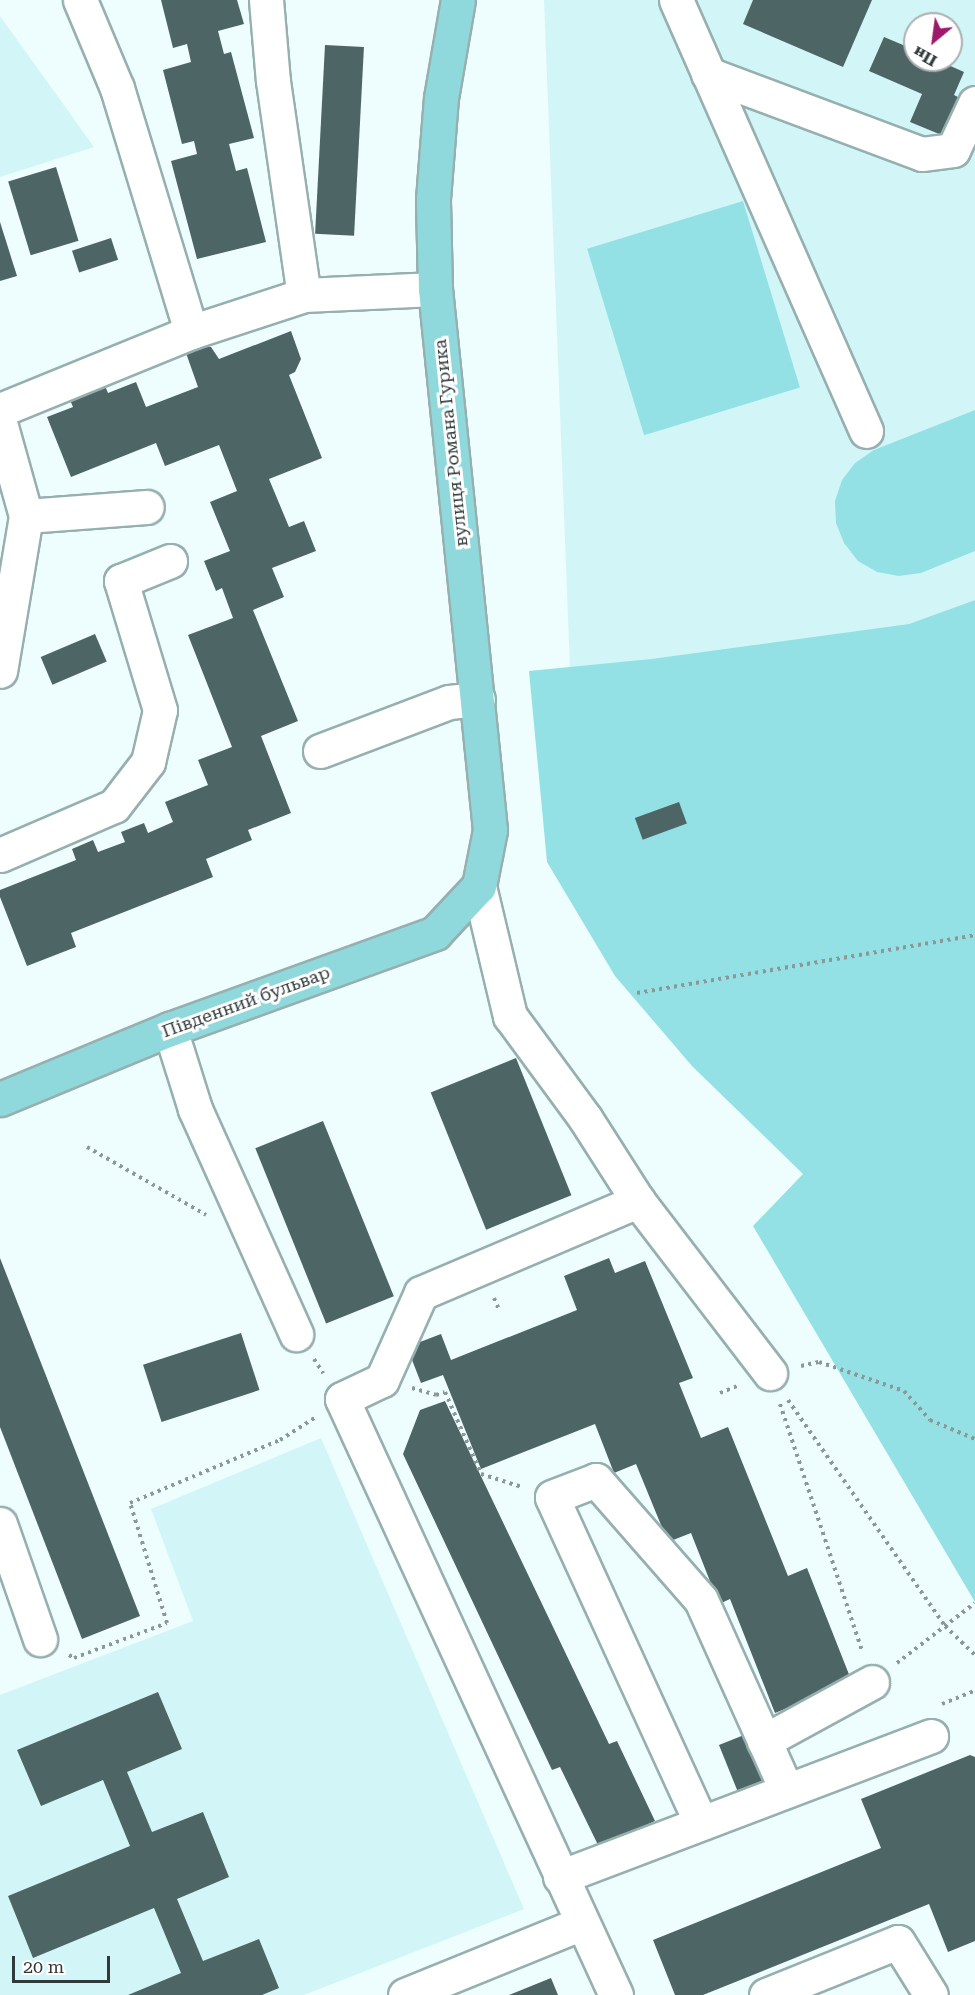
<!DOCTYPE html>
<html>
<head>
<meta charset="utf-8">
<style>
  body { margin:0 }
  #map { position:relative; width:975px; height:1995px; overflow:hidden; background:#eefdfe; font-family:"Roboto Serif",serif }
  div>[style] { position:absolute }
  .built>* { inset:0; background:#d2f6f7 }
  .green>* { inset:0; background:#93e1e4; transform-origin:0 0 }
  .building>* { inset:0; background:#4e6566; transform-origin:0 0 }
  .path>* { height:4px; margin-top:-2px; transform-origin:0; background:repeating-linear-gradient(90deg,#8c9898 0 3px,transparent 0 7.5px) }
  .roads { filter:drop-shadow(2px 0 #96afaf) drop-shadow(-2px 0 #96afaf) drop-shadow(0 2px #96afaf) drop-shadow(0 -2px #96afaf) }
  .minor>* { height:33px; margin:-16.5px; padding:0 16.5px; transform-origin:16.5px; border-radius:16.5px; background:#fff }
  .major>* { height:33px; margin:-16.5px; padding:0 16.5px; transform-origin:16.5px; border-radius:16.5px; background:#8fd9dc }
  span { translate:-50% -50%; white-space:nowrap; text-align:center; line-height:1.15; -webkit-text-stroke:6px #fff; paint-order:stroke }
  .street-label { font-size:18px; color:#303a3a }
  .north { position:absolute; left:903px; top:12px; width:60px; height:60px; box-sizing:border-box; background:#fff; border:2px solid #acb0b0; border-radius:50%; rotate:209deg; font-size:16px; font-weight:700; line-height:24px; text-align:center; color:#303a3a }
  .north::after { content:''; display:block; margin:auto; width:21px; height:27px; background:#9d196b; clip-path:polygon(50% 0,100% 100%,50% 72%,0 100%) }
  .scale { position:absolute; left:12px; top:1956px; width:98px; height:27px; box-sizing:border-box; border:3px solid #303a3a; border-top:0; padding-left:8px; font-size:18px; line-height:21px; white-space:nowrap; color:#303a3a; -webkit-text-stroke:4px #fff; paint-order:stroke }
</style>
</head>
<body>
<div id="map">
  <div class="built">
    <i style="clip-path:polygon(evenodd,544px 0,975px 0,975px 600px,896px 629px,570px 669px,544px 0,915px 24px,951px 24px,951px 60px,915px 60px,915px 24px)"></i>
    <i style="clip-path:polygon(0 16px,94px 147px,0 177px)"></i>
    <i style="clip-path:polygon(321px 1438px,524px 1909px,304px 1995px,0 1995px,0 1695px,193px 1621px,151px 1509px)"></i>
  </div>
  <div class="green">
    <i style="left:743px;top:201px;width:195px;height:163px;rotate:73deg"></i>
    <i style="clip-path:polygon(975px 410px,975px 551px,921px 573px,899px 576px,877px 572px,858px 561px,844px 543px,836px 523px,835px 501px,842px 480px,855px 463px,874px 450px)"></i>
    <i style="clip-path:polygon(975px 600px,975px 1602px,753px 1226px,803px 1174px,692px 1066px,615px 976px,547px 862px,529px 671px,651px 659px,909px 624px)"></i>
  </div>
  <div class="building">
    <i style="clip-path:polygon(161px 0,237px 0,244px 24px,218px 31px,224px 54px,231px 52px,254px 138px,229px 144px,236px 171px,247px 168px,266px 242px,197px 259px,171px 161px,197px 154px,194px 141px,182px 144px,163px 70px,191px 62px,187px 44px,173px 48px)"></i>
    <i style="clip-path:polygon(753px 0,872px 0,843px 67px,743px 24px)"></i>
    <i style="clip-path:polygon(884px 37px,915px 50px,915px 60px,937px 60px,964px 72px,954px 95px,960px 98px,944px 136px,910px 122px,922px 94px,869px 71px)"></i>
    <i style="left:325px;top:45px;width:39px;height:189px;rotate:3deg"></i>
    <i style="left:56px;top:167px;width:77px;height:50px;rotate:73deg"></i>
    <i style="clip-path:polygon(0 222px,17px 276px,0 281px)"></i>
    <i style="left:111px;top:238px;width:23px;height:41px;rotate:72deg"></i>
    <i style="clip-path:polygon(291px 331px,301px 359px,295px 372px,289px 375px,322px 458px,269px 479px,289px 527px,304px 521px,316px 551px,272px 568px,284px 597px,253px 610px,298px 721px,261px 736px,291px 813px,248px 830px,252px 840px,206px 859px,213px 877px,71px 933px,76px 947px,27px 966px,0 897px,0 890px,76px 860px,72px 849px,93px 840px,98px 852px,125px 842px,121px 832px,144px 823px,148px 833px,173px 822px,165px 802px,208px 785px,198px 760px,232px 747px,188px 635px,233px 618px,222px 588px,216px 591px,204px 561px,230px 551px,210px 502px,237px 491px,219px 445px,165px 466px,156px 443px,71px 477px,47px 417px,73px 407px,70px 400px,105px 386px,108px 393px,136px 382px,146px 407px,198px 387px,186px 353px,202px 346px,211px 347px,219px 359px)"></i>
    <i style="left:95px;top:634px;width:30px;height:59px;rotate:67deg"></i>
    <i style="left:679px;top:802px;width:23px;height:47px;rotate:70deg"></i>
    <i style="left:516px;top:1058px;width:148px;height:92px;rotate:68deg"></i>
    <i style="left:323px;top:1121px;width:189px;height:73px;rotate:68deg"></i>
    <i style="clip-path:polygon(0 1258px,140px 1616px,82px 1639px,0 1427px)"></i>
    <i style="clip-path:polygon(609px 1258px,615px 1273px,645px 1261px,693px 1378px,679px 1383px,701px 1438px,728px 1427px,788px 1576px,807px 1568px,852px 1682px,775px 1713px,730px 1599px,719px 1604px,691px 1533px,668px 1542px,636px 1464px,614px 1473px,595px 1424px,481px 1469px,443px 1375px,421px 1383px,407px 1347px,441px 1334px,451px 1360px,577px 1310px,564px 1276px)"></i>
    <i style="left:241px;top:1333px;width:60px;height:103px;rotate:72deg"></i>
    <i style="clip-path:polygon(445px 1401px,609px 1744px,617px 1741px,655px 1821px,599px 1847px,560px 1767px,552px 1770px,403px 1454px,420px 1410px)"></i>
    <i style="clip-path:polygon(158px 1692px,182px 1749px,127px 1772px,152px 1832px,203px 1812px,229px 1877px,177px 1899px,203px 1961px,259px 1939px,279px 1988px,262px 1995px,128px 1995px,181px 1973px,154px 1908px,33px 1958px,8px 1896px,130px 1846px,103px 1780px,41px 1806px,17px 1750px)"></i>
    <i style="left:744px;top:1735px;width:52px;height:27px;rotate:68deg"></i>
    <i style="clip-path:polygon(970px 1755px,975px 1757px,975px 1941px,948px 1952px,929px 1904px,703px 1995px,675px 1995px,653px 1940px,881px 1848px,861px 1799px)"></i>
    <i style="clip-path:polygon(551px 1978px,558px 1995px,509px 1995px)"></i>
  </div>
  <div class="path">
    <i style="left:637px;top:993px;width:343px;rotate:-9.7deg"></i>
    <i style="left:87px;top:1147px;width:137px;rotate:29.7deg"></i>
    <i style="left:494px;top:1298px;width:13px;rotate:67deg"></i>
    <i style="left:314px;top:1359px;width:17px;rotate:57deg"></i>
    <i style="left:801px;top:1366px;width:18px;rotate:-13deg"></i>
    <i style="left:819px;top:1362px;width:90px;rotate:18.8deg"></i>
    <i style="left:904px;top:1391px;width:39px;rotate:48deg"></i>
    <i style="left:930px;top:1420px;width:49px;rotate:22.9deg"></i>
    <i style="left:412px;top:1388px;width:25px;rotate:16deg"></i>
    <i style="left:436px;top:1395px;width:9px;rotate:-18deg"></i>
    <i style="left:445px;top:1392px;width:90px;rotate:66.3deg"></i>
    <i style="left:481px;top:1474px;width:43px;rotate:17.6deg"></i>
    <i style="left:720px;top:1393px;width:22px;rotate:-22deg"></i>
    <i style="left:788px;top:1400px;width:275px;rotate:55.2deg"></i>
    <i style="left:945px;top:1626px;width:42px;rotate:44deg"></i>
    <i style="left:780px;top:1404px;width:259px;rotate:71.6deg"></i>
    <i style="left:69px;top:1655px;width:6px;rotate:31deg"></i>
    <i style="left:74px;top:1658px;width:99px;rotate:-20.6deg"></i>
    <i style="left:167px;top:1623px;width:126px;rotate:-107.1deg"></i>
    <i style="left:130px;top:1503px;width:163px;rotate:-22.8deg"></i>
    <i style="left:280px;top:1440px;width:43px;rotate:-32.6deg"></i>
    <i style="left:897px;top:1663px;width:98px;rotate:-37.6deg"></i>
    <i style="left:942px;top:1704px;width:35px;rotate:-22deg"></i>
  </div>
  <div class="roads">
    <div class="minor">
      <i style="left:80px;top:0;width:95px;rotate:67.2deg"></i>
      <i style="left:117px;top:88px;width:255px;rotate:73.1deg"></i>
      <i style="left:266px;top:0;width:81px;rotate:85.1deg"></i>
      <i style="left:273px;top:81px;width:216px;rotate:81.8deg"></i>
      <i style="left:676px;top:0;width:471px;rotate:66.2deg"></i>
      <i style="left:708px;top:74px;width:228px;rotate:20.5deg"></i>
      <i style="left:922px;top:154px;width:31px;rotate:-7deg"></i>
      <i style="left:953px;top:150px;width:52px;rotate:-64.9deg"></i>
      <i style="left:0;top:410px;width:206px;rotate:-22.2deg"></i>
      <i style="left:191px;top:332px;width:119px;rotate:-18.1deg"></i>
      <i style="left:304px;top:295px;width:131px;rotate:-2.6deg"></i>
      <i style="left:0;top:423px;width:97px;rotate:74.4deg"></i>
      <i style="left:26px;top:516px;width:157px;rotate:99.5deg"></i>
      <i style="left:26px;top:516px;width:121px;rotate:-4.3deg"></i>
      <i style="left:320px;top:751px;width:138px;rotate:-20.8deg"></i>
      <i style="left:449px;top:702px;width:29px;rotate:-6deg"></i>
      <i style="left:0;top:855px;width:124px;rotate:-23.3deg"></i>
      <i style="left:114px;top:806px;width:56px;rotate:-52.3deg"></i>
      <i style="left:148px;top:762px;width:53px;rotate:-77deg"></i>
      <i style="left:160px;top:710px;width:135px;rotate:-106.8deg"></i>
      <i style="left:121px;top:581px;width:53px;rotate:-22.2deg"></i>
      <i style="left:479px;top:886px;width:134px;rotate:76.6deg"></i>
      <i style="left:510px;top:1016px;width:127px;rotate:53.7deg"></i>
      <i style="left:585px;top:1118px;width:98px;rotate:57.4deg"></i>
      <i style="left:638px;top:1201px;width:217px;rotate:52.5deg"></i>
      <i style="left:170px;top:1029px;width:84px;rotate:72.6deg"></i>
      <i style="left:195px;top:1109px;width:247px;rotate:65.8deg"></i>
      <i style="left:0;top:1524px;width:122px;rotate:70.8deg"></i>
      <i style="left:764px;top:1741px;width:123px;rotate:-28.6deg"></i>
      <i style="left:701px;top:1823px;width:358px;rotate:-114.6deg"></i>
      <i style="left:552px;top:1497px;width:47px;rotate:-21.1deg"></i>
      <i style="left:596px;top:1480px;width:159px;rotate:48.8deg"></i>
      <i style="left:701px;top:1600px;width:209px;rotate:65.8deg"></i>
      <i style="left:560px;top:1877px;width:397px;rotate:-20.8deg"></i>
      <i style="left:405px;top:1995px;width:191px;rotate:-22.1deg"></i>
      <i style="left:616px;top:1995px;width:656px;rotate:-114.69deg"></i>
      <i style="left:342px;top:1399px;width:44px;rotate:-25.4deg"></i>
      <i style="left:382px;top:1380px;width:95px;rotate:-65.9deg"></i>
      <i style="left:421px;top:1293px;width:236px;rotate:-23deg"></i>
      <i style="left:766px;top:1995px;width:142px;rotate:-21.9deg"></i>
      <i style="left:898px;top:1942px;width:62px;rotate:58.1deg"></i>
    </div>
    <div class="major">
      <i style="left:0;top:1099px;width:184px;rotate:-22.4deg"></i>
      <i style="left:170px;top:1029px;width:282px;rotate:-19.9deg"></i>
      <i style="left:435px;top:933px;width:64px;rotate:-46.9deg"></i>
      <i style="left:479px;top:886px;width:57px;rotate:-78.9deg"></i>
      <i style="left:490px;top:830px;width:544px;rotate:-95.8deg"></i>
      <i style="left:435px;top:289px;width:90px;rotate:-91.3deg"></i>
      <i style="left:433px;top:199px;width:101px;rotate:-85.5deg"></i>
      <i style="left:441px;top:98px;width:99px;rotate:-80.2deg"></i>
    </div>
  </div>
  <div class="street-label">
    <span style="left:451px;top:443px;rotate:-96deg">вулиця Романа Гурика</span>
    <span style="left:246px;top:1002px;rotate:-20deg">Південний бульвар</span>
  </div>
  <div class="north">Пн</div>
  <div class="scale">20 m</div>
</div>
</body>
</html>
